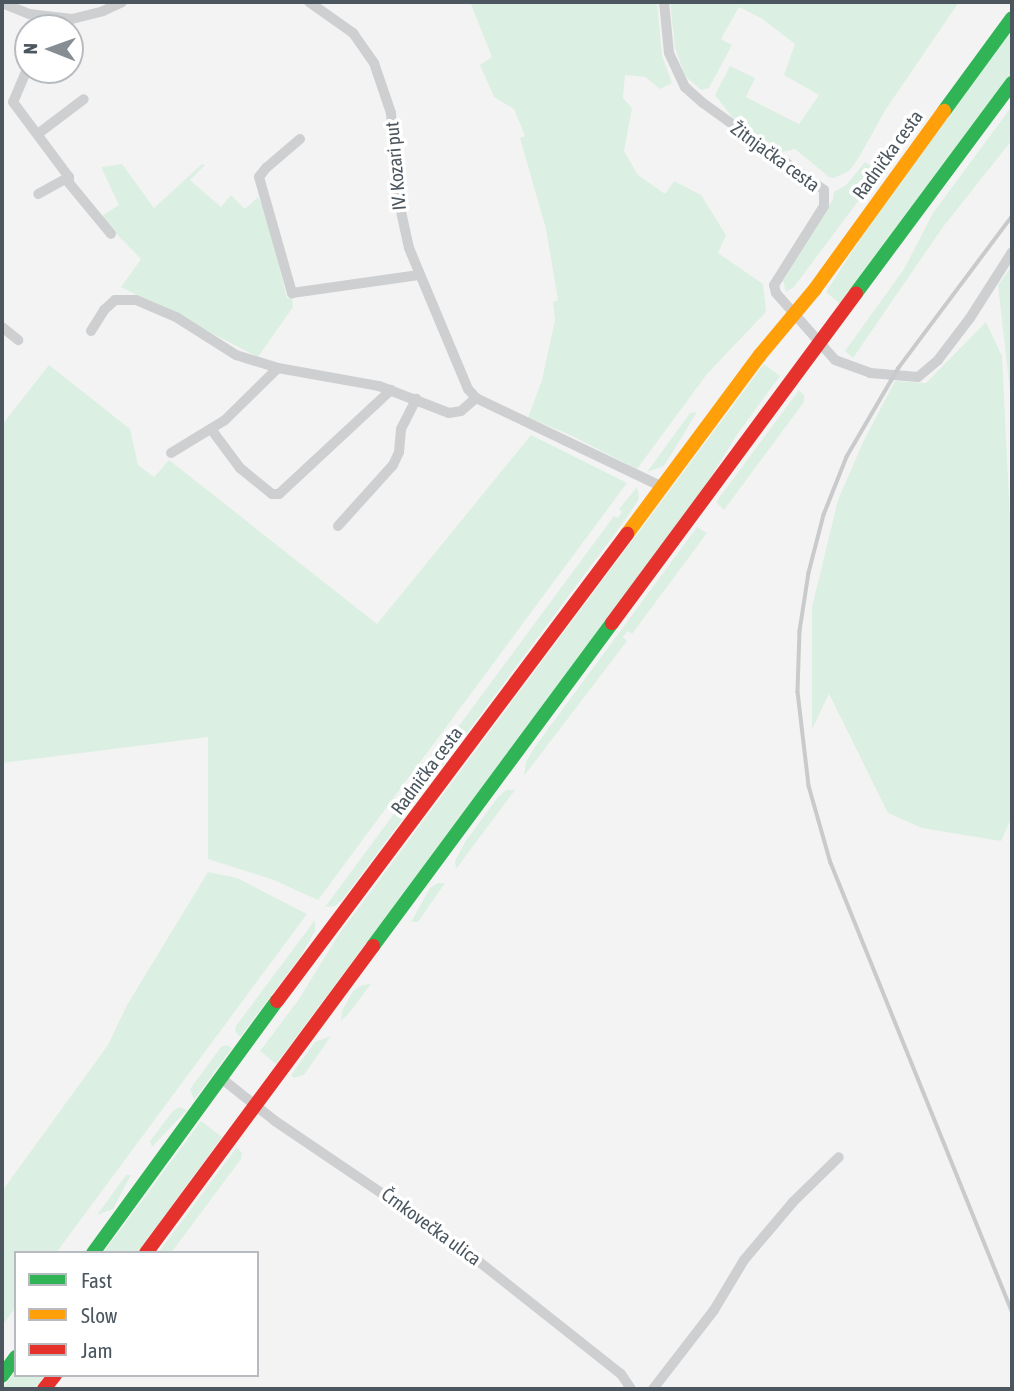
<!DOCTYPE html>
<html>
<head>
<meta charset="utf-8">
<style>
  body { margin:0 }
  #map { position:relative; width:1014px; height:1391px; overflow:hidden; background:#f4f3f3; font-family:"Asap Condensed",sans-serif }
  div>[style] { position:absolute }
  .green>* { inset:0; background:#dbf0e2 }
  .street>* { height:10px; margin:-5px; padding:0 5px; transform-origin:5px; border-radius:5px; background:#cecfd1 }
  .fast>* { height:14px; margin:-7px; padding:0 7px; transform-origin:7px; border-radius:7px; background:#30b455 }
  .slow>* { height:14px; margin:-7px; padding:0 7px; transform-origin:7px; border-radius:7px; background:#ff9f0a }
  .jam>* { height:14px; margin:-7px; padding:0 7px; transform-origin:7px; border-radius:7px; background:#e5322d }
  .rail>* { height:3.5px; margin:-1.75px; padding:0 1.75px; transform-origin:1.75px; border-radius:1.75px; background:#c9cacb }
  span { translate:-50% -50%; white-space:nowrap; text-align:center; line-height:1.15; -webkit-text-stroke:7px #fff; paint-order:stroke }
  .street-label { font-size:19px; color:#4b565f }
  .frame { position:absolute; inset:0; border:4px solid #4b565f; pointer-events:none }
  .legend { position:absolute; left:14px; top:1251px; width:245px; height:126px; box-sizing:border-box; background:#fff; border:2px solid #b7bbbf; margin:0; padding:9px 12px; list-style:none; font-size:21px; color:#4b565f }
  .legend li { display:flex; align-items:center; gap:14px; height:35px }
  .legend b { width:35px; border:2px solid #b7bbbf }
  .north { position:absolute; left:14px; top:14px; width:70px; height:70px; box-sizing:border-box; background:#fff; border:2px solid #b7bbbf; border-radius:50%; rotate:271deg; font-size:19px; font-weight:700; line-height:28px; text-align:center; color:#4b565f }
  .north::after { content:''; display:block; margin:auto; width:24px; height:32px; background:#868d93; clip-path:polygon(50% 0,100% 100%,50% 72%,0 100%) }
</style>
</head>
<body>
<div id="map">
  <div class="green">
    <i style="clip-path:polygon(470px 2px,657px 2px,662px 55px,672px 83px,660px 89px,645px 77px,625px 75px,623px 98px,632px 108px,624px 151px,638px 175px,665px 194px,674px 181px,701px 195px,726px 235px,718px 253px,763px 284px,766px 312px,707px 374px,637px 469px,568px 434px,528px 418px,542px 380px,555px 320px,553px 302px,558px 300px,546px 229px,520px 138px,525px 136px,514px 109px,494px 97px,480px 65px,492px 57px)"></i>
    <i style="clip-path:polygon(670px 2px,959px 2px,886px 109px,858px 159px,849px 171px,834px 178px,829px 177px,795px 149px,782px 152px,732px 117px,715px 95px,730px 66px,755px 78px,746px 97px,799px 124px,819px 95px,784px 75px,795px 44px,761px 18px,739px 7px,721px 39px,732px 45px,709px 88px,701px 90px,685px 76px,675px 48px)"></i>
    <i style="clip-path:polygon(1012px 28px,1012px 72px,841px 305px,826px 292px,891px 192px)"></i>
    <i style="clip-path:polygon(1012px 106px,1012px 140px,943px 227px,853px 358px,845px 351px,904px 269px,933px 213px)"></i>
    <i style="clip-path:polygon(865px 162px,880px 172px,794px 287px,786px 292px,783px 281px,833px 199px,834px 192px,846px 185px)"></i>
    <i style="clip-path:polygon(122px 164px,154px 208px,202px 164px,205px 165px,190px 180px,221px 207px,231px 195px,245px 209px,258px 197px,266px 214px,287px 298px,292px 297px,293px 307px,258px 357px,121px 287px,141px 259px,100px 217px,119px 205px,101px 167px)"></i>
    <i style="clip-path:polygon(1012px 266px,1012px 408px,998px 285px)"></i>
    <i style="clip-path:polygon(986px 322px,1002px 356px,1012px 559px,1012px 817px,1001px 841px,922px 828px,888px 813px,829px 694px,812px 729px,812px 607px,838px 500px,863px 442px,895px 381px,926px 383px)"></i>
    <i style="clip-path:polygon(764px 364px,780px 376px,736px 436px,703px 490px,276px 1064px,260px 1051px,299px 999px,339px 934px)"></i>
    <i style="clip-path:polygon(49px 365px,130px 429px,138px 465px,154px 477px,169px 460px,377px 624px,531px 435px,627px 483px,318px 900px,274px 880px,208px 859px,208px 737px,2px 763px,2px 425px)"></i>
    <i style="clip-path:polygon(799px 390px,804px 395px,804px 402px,724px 510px,716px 502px)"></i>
    <i style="clip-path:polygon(697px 412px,664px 466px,647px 472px,690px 413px)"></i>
    <i style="clip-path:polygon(637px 487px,639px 499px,628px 516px,452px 753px,342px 900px,335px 906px,325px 907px,614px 516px,618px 518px,622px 512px,619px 509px)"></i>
    <i style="clip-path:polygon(697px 527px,707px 533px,632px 634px,628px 631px,623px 637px,627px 641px,524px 776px,526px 762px,534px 748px)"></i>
    <i style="clip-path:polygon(506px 790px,515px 790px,456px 869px,455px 861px,465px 842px,498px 797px)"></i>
    <i style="clip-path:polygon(208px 872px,237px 878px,307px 914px,56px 1253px,16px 1253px,16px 1307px,2px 1326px,2px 1191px,108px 1045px,127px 1005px)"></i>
    <i style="clip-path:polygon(438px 883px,445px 883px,418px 922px,411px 922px,430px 888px)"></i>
    <i style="clip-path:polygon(315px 920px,315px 931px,302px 954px,240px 1037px,235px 1031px,236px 1026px)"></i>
    <i style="clip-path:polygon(371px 984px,349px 1013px,341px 1021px,342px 1011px,353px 991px,362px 985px)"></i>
    <i style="clip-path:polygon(331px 1036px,304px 1075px,294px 1078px,291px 1075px,315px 1042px)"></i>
    <i style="clip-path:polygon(226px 1045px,232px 1048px,194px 1100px,190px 1089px,221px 1047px)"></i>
    <i style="clip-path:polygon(179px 1107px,187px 1110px,152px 1147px,150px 1141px,173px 1111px)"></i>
    <i style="clip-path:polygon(201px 1121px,222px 1137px,154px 1230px,137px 1253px,103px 1253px)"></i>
    <i style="clip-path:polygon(237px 1147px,242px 1153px,241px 1159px,171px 1253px,158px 1253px)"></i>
    <i style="clip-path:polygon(126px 1175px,131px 1175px,113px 1209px,97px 1215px)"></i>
    <i style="clip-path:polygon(16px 1370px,16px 1375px,45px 1375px,35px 1389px,2px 1389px)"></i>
  </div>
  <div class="street">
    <i style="left:309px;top:2px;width:54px;rotate:35.2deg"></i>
    <i style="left:353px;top:33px;width:37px;rotate:55deg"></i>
    <i style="left:374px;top:63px;width:53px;rotate:71.2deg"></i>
    <i style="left:391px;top:113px;width:80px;rotate:85.7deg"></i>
    <i style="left:397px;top:193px;width:56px;rotate:77.7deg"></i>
    <i style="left:409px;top:248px;width:153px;rotate:67.3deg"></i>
    <i style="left:468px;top:389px;width:12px;rotate:48deg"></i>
    <i style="left:476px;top:398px;width:207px;rotate:25.5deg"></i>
    <i style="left:664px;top:2px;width:51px;rotate:84.4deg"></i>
    <i style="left:669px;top:53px;width:38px;rotate:65deg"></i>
    <i style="left:685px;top:87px;width:24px;rotate:42deg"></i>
    <i style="left:703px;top:103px;width:149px;rotate:35.7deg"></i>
    <i style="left:824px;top:190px;width:16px;rotate:90deg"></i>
    <i style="left:824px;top:206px;width:93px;rotate:122.3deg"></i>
    <i style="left:774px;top:285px;width:8px;rotate:76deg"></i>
    <i style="left:776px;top:293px;width:89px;rotate:48.6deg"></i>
    <i style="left:835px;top:360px;width:37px;rotate:20deg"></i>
    <i style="left:870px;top:373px;width:48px;rotate:4.8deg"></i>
    <i style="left:918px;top:377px;width:26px;rotate:-40deg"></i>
    <i style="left:938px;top:360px;width:53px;rotate:-52.7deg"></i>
    <i style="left:970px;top:318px;width:78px;rotate:-57.5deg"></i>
    <i style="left:2px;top:3px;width:29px;rotate:22deg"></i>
    <i style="left:29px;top:14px;width:43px;rotate:6.6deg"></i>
    <i style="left:72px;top:19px;width:32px;rotate:-14deg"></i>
    <i style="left:103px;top:11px;width:21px;rotate:-25deg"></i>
    <i style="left:28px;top:67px;width:38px;rotate:113deg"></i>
    <i style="left:13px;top:102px;width:94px;rotate:53.3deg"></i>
    <i style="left:69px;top:177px;width:35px;rotate:151deg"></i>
    <i style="left:39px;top:133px;width:56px;rotate:-37.1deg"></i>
    <i style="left:300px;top:139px;width:45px;rotate:139.5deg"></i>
    <i style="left:266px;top:168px;width:11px;rotate:128deg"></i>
    <i style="left:259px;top:177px;width:121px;rotate:74.1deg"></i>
    <i style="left:292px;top:293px;width:128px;rotate:-8.1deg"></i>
    <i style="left:69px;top:177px;width:6px;rotate:90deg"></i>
    <i style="left:69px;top:183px;width:66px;rotate:50.5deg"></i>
    <i style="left:2px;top:327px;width:21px;rotate:39deg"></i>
    <i style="left:91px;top:331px;width:25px;rotate:-58deg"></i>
    <i style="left:104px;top:310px;width:15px;rotate:-42deg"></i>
    <i style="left:115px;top:300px;width:21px"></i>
    <i style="left:136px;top:300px;width:43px;rotate:23deg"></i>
    <i style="left:176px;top:317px;width:71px;rotate:32.3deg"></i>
    <i style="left:236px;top:355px;width:44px;rotate:17.2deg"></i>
    <i style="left:278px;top:368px;width:103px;rotate:10.1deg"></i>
    <i style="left:379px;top:386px;width:75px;rotate:21.1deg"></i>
    <i style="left:449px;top:413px;width:12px;rotate:-9deg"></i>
    <i style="left:461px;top:411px;width:20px;rotate:-41deg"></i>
    <i style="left:211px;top:429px;width:49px;rotate:53.4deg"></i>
    <i style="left:240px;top:468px;width:41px;rotate:39.1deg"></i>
    <i style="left:272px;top:494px;width:7px"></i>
    <i style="left:279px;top:494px;width:153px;rotate:-42.9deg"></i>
    <i style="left:171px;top:453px;width:63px;rotate:-31.4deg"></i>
    <i style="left:225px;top:420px;width:74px;rotate:-44.5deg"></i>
    <i style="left:338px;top:526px;width:82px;rotate:-48deg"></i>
    <i style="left:393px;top:465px;width:14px;rotate:-65deg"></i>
    <i style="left:399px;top:452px;width:23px;rotate:-85deg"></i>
    <i style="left:401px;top:429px;width:34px;rotate:-63deg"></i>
    <i style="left:221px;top:1078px;width:69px;rotate:38.5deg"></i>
    <i style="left:275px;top:1121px;width:221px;rotate:34.1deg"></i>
    <i style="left:458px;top:1245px;width:208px;rotate:38.4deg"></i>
    <i style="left:621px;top:1374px;width:18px;rotate:56deg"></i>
    <i style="left:653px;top:1389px;width:100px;rotate:-52.3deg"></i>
    <i style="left:714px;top:1310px;width:58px;rotate:-59deg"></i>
    <i style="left:744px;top:1260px;width:76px;rotate:-49.8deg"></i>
    <i style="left:793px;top:1202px;width:64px;rotate:-44.4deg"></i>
  </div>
  <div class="fast">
    <i style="left:944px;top:111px;width:115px;rotate:-53.8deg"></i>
    <i style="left:856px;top:293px;width:262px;rotate:-53.4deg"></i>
    <i style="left:373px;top:946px;width:402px;rotate:-53.5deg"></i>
    <i style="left:93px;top:1253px;width:312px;rotate:-53.9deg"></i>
    <i style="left:2px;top:1376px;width:24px;rotate:-54deg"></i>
  </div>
  <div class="slow">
    <i style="left:627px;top:534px;width:223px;rotate:-53.4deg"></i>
    <i style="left:760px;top:355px;width:86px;rotate:-50.2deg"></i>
    <i style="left:815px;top:289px;width:220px;rotate:-54.1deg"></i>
  </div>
  <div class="jam">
    <i style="left:612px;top:623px;width:410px;rotate:-53.5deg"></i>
    <i style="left:277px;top:1001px;width:584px;rotate:-53.15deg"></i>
    <i style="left:146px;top:1253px;width:382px;rotate:-53.5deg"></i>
    <i style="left:44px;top:1389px;width:18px;rotate:-52deg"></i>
  </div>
  <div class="rail">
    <i style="left:1012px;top:217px;width:189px;rotate:126.8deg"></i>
    <i style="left:899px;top:368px;width:103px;rotate:120.3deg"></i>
    <i style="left:847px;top:457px;width:62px;rotate:111.6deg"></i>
    <i style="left:824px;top:515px;width:60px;rotate:104.5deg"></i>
    <i style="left:809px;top:573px;width:59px;rotate:98.8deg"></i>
    <i style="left:800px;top:631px;width:61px;rotate:91.9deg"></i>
    <i style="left:798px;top:692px;width:95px;rotate:83.3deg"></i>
    <i style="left:809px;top:786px;width:80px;rotate:74.1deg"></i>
    <i style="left:831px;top:863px;width:484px;rotate:68deg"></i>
  </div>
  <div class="street-label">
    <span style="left:888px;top:155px;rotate:-54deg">Radnička cesta</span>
    <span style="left:775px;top:157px;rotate:36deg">Žitnjačka cesta</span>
    <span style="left:396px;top:166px;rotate:-95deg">IV. Kozari put</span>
    <span style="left:427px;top:771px;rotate:-53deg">Radnička cesta</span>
    <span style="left:431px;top:1227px;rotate:36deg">Črnkovečka ulica</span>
  </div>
  <div class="frame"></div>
  <ul class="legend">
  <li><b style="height:9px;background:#30b455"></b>Fast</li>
  <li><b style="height:9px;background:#ff9f0a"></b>Slow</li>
  <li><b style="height:9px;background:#e5322d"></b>Jam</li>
  </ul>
  <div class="north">N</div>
</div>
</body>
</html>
